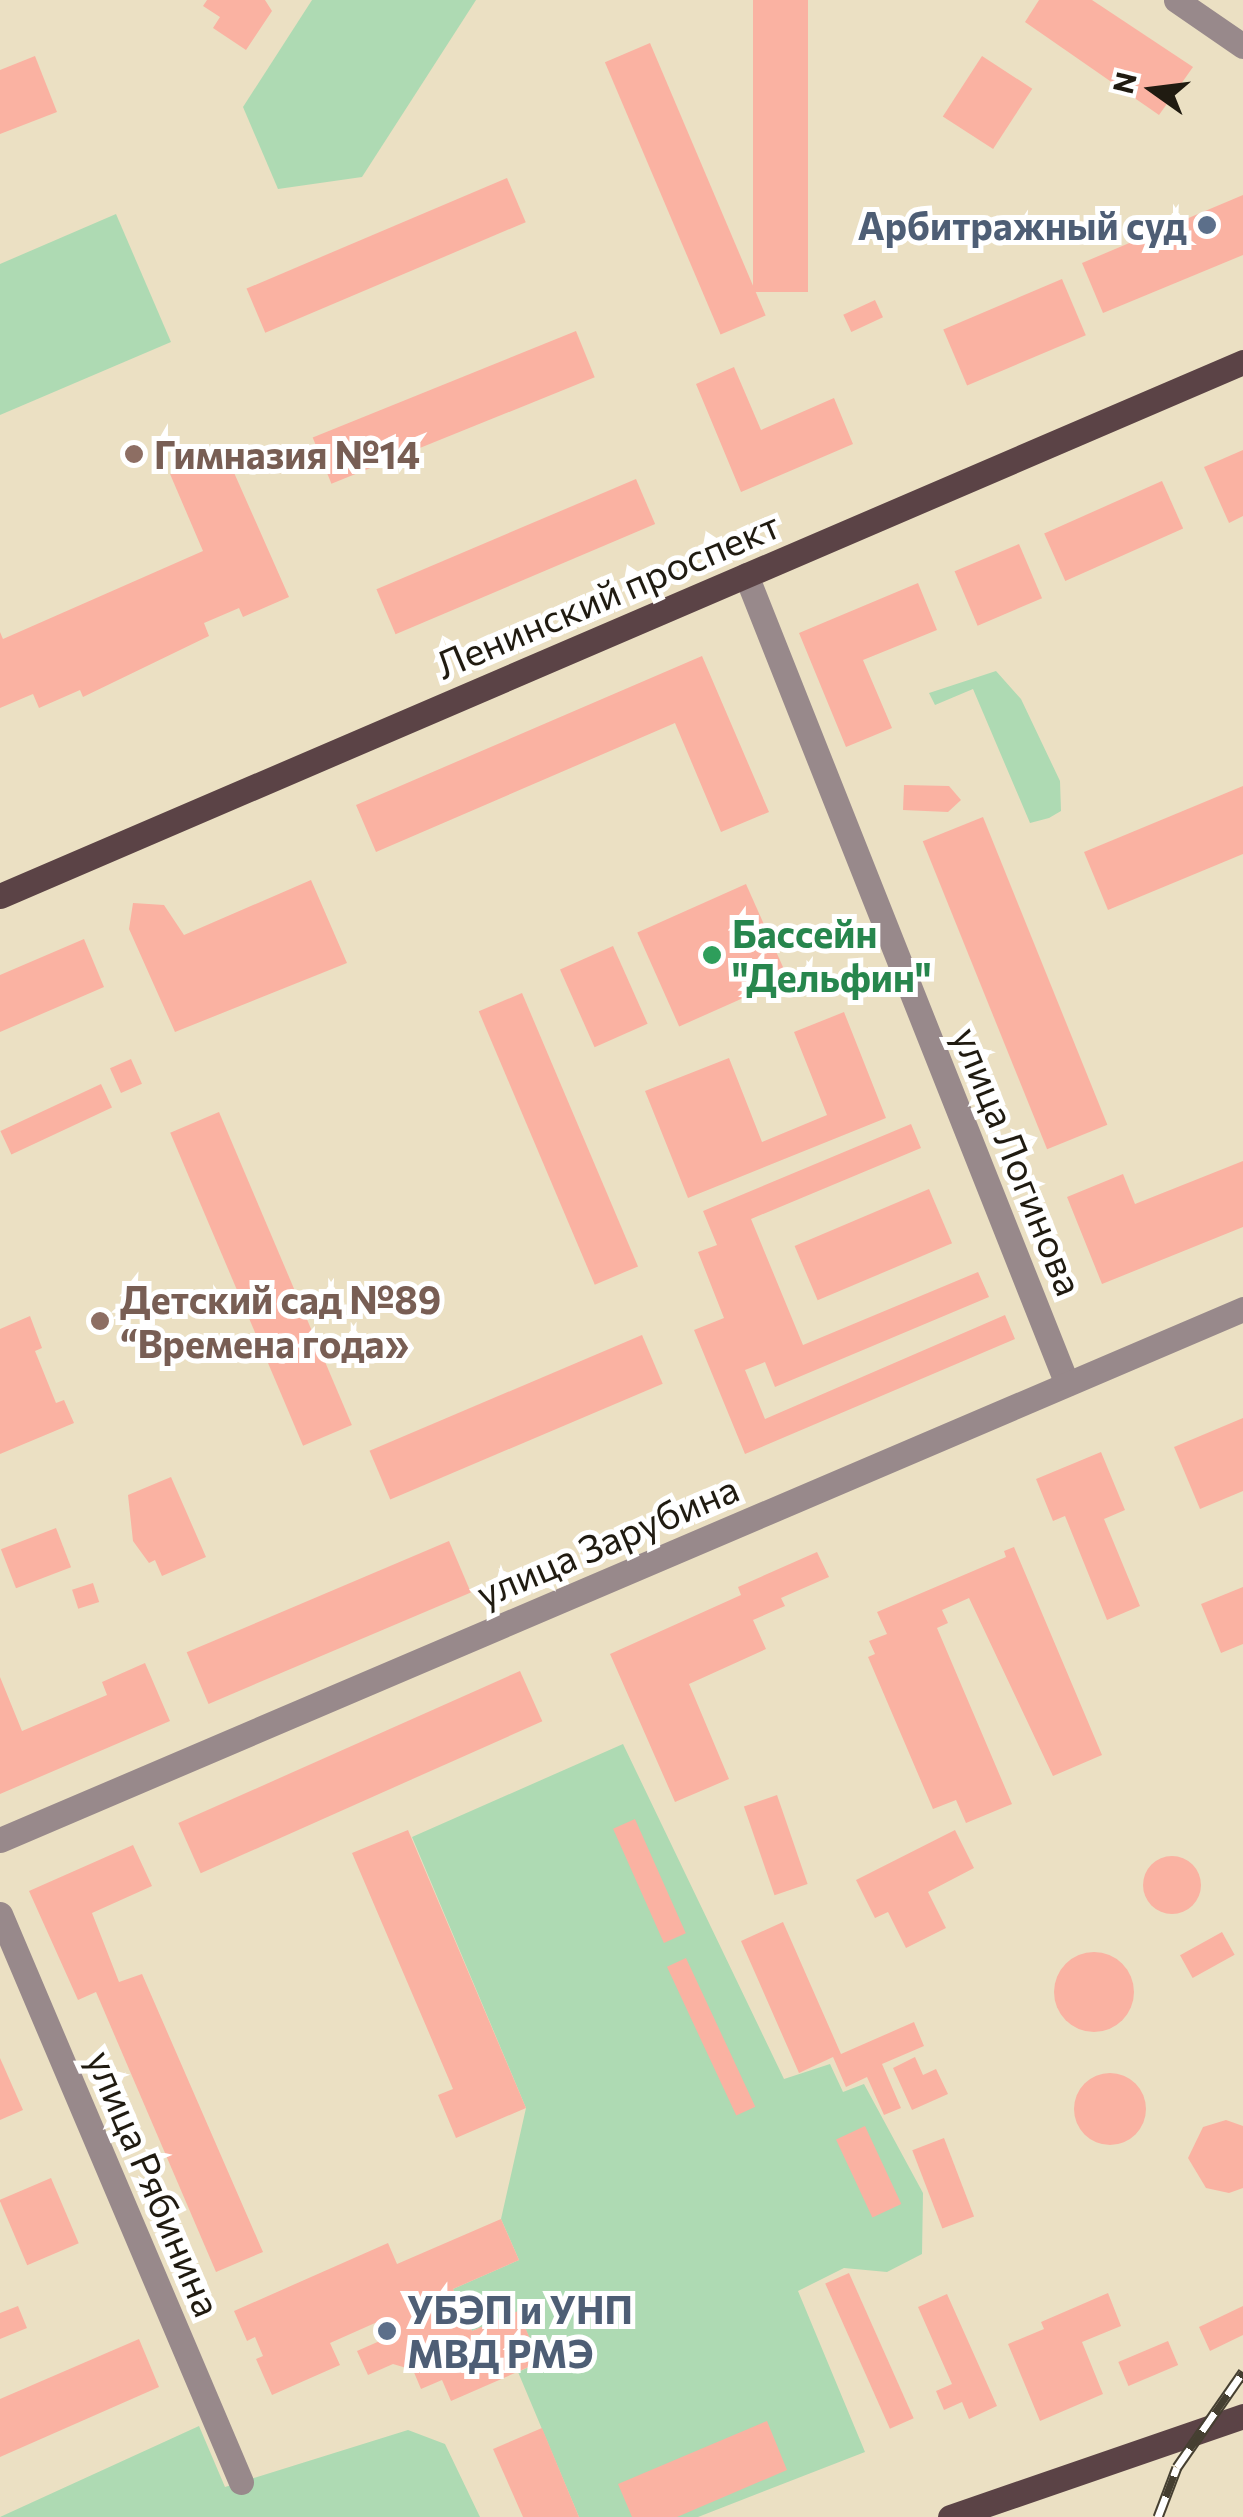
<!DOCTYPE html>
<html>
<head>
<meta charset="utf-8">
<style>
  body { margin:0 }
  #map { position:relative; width:1243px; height:2517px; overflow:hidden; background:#ebe0c3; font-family:Commissioner,sans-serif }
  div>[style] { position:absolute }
  .green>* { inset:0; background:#aedab3 }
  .building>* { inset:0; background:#fab2a2; transform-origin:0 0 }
  .round { border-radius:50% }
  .minor>* { height:25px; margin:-12.5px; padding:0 12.5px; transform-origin:12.5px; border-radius:12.5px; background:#98898b }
  .major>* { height:25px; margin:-12.5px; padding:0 12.5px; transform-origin:12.5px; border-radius:12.5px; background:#5b4346 }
  .rail>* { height:11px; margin-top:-5.5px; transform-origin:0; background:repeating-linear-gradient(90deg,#fff 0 22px,#453f31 0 44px); box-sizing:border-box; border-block:2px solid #453f31 }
  .dots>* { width:28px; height:28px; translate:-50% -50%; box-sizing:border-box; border:5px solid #fff; border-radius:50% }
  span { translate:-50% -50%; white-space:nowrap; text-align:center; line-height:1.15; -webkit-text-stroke:10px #fff; paint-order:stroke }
  .service-label { font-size:38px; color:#4e5e75; font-weight:700 }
  .right { translate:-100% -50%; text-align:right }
  .left { translate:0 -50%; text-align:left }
  .education-label { font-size:38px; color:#785e54; font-weight:700 }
  .street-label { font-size:38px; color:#201b11 }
  .leisure-label { font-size:38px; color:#27864d; font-weight:700 }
  .north { position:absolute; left:1103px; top:40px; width:100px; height:100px; -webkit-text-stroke:8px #fff; paint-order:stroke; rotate:284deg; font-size:28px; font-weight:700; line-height:40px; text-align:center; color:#201b11 }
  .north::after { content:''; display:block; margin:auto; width:35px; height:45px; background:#201b11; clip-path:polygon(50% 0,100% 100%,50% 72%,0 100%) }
</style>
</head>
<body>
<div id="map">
  <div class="green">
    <i style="clip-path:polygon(312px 0,476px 0,362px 177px,278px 189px,243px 107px)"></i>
    <i style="clip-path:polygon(116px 214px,171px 342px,0 415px,0 264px)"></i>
    <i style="clip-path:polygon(996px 671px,1021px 699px,1060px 781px,1061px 811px,1049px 818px,1030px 823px,973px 689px,935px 705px,929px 693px)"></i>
    <i style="clip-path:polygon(623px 1744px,784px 2079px,830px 2064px,843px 2092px,864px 2084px,923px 2193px,922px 2254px,887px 2272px,844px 2268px,798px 2291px,865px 2452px,698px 2517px,579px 2517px,518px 2372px,540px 2362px,518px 2312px,472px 2331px,453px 2289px,519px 2260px,501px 2219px,526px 2108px,412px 1837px)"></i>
    <i style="clip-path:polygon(199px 2426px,225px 2487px,408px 2430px,445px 2444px,480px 2517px,0 2517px)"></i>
  </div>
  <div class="building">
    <i style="clip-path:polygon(207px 0,265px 0,272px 11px,246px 50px,213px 28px,220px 17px,203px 6px)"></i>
    <i style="left:753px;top:0;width:55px;height:292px"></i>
    <i style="clip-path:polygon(1039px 0,1092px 0,1193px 67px,1159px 115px,1025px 22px)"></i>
    <i style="left:650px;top:43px;width:296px;height:49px;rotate:67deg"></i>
    <i style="clip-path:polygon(35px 56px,57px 112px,0 134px,0 70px)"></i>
    <i style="left:982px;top:56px;width:60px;height:72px;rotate:33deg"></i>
    <i style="left:507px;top:178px;width:48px;height:283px;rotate:67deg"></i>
    <i style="clip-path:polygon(1243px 195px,1243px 255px,1103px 313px,1082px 263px)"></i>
    <i style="left:1062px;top:279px;width:61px;height:129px;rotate:67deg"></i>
    <i style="left:875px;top:300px;width:19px;height:35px;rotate:65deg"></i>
    <i style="left:576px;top:331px;width:50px;height:284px;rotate:68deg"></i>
    <i style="clip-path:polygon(734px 367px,761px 430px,834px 398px,853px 444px,741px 492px,696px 384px)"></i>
    <i style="clip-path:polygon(224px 450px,289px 597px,243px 617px,239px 608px,204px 623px,209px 636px,83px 697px,80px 690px,39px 708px,33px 694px,0 708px,0 632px,3px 639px,203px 551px,170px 474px)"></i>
    <i style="clip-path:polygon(1243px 450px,1243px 516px,1229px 523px,1204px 467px)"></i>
    <i style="left:636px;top:479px;width:49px;height:282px;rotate:67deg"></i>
    <i style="left:1162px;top:481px;width:52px;height:129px;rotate:66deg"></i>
    <i style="left:1019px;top:544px;width:59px;height:70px;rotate:67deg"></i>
    <i style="clip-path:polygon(918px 583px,937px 630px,863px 660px,892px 728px,846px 747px,799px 633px)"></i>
    <i style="clip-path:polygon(702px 656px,769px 812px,721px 832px,675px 723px,376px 852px,356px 805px)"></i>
    <i style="clip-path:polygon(904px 785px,949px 786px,961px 800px,948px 812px,903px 810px)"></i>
    <i style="clip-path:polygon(1243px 786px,1243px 854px,1108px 910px,1084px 852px)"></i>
    <i style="left:983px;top:817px;width:332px;height:65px;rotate:68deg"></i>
    <i style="clip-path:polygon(311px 880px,347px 963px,175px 1032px,129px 929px,133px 903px,164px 905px,184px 935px)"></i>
    <i style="left:746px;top:884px;width:103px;height:119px;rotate:66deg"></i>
    <i style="clip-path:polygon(84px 939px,104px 987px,0 1032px,0 975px)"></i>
    <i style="left:613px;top:946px;width:85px;height:58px;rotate:66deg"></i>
    <i style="left:522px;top:993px;width:297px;height:47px;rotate:67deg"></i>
    <i style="clip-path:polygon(844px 1012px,886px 1118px,688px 1198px,645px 1091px,729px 1058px,762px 1142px,827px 1115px,794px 1032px)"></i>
    <i style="left:131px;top:1059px;width:27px;height:23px;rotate:66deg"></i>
    <i style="left:101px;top:1084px;width:26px;height:111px;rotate:65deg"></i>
    <i style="left:219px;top:1112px;width:340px;height:53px;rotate:67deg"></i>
    <i style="clip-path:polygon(911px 1124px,921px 1148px,751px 1219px,803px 1345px,978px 1272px,989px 1297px,775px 1387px,765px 1362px,745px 1370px,765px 1419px,1005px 1315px,1015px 1339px,745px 1454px,694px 1330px,724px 1318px,698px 1252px,717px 1245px,703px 1211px)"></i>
    <i style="clip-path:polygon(1243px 1161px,1243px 1227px,1102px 1284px,1067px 1197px,1123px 1174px,1135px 1204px)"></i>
    <i style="left:929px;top:1189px;width:59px;height:146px;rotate:67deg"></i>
    <i style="clip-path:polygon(30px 1316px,42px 1348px,35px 1351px,56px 1403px,64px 1400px,74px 1423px,0 1454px,0 1329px)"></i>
    <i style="left:642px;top:1335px;width:53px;height:296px;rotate:67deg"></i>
    <i style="clip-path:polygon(1243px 1418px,1243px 1491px,1200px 1509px,1174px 1447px)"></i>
    <i style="clip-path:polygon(1101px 1452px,1125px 1510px,1104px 1519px,1140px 1606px,1107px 1620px,1065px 1516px,1053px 1521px,1036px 1479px)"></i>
    <i style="clip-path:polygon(171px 1477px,206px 1557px,162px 1576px,155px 1560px,149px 1563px,133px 1541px,128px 1495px)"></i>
    <i style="left:56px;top:1528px;width:42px;height:59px;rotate:69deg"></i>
    <i style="left:449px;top:1541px;width:56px;height:285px;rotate:67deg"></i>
    <i style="clip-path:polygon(1014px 1547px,1102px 1755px,1053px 1776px,969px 1598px,942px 1610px,948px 1623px,937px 1628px,1012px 1804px,966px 1823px,956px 1800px,933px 1809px,868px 1657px,875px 1654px,869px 1641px,887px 1634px,877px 1612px,1006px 1557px,1004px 1551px)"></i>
    <i style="clip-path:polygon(817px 1552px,829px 1577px,781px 1598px,785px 1606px,753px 1620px,766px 1649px,689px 1684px,729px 1779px,675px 1802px,610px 1654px,741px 1595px,738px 1587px)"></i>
    <i style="left:93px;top:1583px;width:20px;height:22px;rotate:72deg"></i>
    <i style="clip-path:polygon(1243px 1587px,1243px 1644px,1221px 1653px,1201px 1604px)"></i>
    <i style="clip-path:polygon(145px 1663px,170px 1721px,0 1794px,0 1677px,22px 1731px,107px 1695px,102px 1682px)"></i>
    <i style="left:520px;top:1671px;width:55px;height:374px;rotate:66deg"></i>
    <i style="left:777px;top:1795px;width:94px;height:35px;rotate:71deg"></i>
    <i style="left:635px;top:1819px;width:125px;height:24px;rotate:66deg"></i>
    <i style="clip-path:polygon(408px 1830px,526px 2108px,456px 2138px,438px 2095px,453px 2089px,352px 1853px)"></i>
    <i style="clip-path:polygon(955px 1830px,974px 1868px,928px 1892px,946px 1928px,906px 1948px,888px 1912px,875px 1918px,856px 1880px)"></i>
    <i style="clip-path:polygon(133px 1845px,152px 1886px,92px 1913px,119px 1982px,142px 1974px,263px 2252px,216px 2272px,96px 1992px,78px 2000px,29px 1891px)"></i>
    <i class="round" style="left:1143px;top:1856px;width:58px;height:58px"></i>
    <i style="clip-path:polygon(783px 1922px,841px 2054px,914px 2022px,924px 2046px,882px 2064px,901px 2108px,884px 2115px,867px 2077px,846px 2087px,833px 2057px,799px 2073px,741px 1941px)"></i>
    <i style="left:1222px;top:1932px;width:26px;height:48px;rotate:61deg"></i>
    <i class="round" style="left:1054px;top:1952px;width:80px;height:80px"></i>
    <i style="left:686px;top:1958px;width:164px;height:21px;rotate:65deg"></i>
    <i style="clip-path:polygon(915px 2057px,923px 2075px,936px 2069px,948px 2094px,912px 2110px,893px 2068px)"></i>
    <i style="clip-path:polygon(0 2058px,23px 2110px,0 2120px)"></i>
    <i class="round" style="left:1074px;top:2073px;width:72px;height:72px"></i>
    <i style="clip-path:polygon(1226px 2120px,1243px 2126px,1243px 2188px,1229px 2193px,1206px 2188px,1188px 2158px,1203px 2127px)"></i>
    <i style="left:865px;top:2126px;width:86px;height:32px;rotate:65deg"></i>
    <i style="left:944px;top:2138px;width:84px;height:34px;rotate:69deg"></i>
    <i style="left:51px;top:2178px;width:71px;height:56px;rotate:67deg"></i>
    <i style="clip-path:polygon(501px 2219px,519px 2260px,453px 2289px,472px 2331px,518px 2311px,540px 2362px,451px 2401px,442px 2380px,421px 2389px,413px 2370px,393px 2364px,368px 2375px,357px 2351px,382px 2340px,375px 2323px,330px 2343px,340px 2365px,272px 2395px,256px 2359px,263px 2356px,255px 2337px,247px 2341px,234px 2311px,388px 2243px,397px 2264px)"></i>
    <i style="left:849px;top:2273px;width:159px;height:26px;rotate:66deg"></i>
    <i style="clip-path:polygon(1108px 2293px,1121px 2326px,1082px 2342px,1103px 2394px,1040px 2421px,1008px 2344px,1044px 2329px,1041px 2322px)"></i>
    <i style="clip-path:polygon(947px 2294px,997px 2406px,969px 2419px,962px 2402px,944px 2410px,936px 2391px,952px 2384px,918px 2307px)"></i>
    <i style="clip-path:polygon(18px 2306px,27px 2328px,0 2339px,0 2313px)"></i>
    <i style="clip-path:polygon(1243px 2306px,1243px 2335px,1210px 2351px,1199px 2327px)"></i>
    <i style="clip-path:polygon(139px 2339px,159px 2387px,0 2457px,0 2399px)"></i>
    <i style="left:1168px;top:2341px;width:26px;height:54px;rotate:67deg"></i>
    <i style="clip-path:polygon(767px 2421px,787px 2470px,677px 2517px,632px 2517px,618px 2484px)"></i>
    <i style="clip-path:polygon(542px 2428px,579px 2517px,523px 2517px,493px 2449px)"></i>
  </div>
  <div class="minor">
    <i style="left:1176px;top:0;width:81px;rotate:34.5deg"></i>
    <i style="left:746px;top:575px;width:870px;rotate:68.36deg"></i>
    <i style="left:0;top:1840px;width:1352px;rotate:-23.13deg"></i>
    <i style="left:0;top:1914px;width:617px;rotate:67.01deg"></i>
  </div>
  <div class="major">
    <i style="left:0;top:896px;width:1353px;rotate:-23.25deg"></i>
    <i style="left:950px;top:2517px;width:310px;rotate:-19deg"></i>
  </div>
  <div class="rail">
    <i style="left:1158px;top:2517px;width:53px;rotate:-69.2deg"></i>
    <i style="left:1177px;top:2467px;width:116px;rotate:-55.2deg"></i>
  </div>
  <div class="dots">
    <i style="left:1207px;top:225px;background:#5c6f8a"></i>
    <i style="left:134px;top:454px;background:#8d6e63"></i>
    <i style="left:712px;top:955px;background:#2e9e5b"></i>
    <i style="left:100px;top:1321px;background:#8d6e63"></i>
    <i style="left:387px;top:2331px;background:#5c6f8a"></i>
  </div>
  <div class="service-label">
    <span class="right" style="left:1187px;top:225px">Арбитражный суд</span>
    <span class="left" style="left:407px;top:2331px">УБЭП и УНП<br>МВД РМЭ</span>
  </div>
  <div class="education-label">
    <span class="left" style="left:154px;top:454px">Гимназия №14</span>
    <span class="left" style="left:120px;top:1321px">Детский сад №89<br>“Времена года»</span>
  </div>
  <div class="street-label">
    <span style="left:607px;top:594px;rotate:-23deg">Ленинский проспект</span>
    <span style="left:1019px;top:1161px;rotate:68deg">улица Логинова</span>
    <span style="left:607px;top:1540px;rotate:-23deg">улица Зарубина</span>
    <span style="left:155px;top:2183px;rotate:67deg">улица Рябинина</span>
  </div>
  <div class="leisure-label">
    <span class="left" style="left:732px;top:955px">Бассейн<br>"Дельфин"</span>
  </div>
  <div class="north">N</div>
</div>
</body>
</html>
